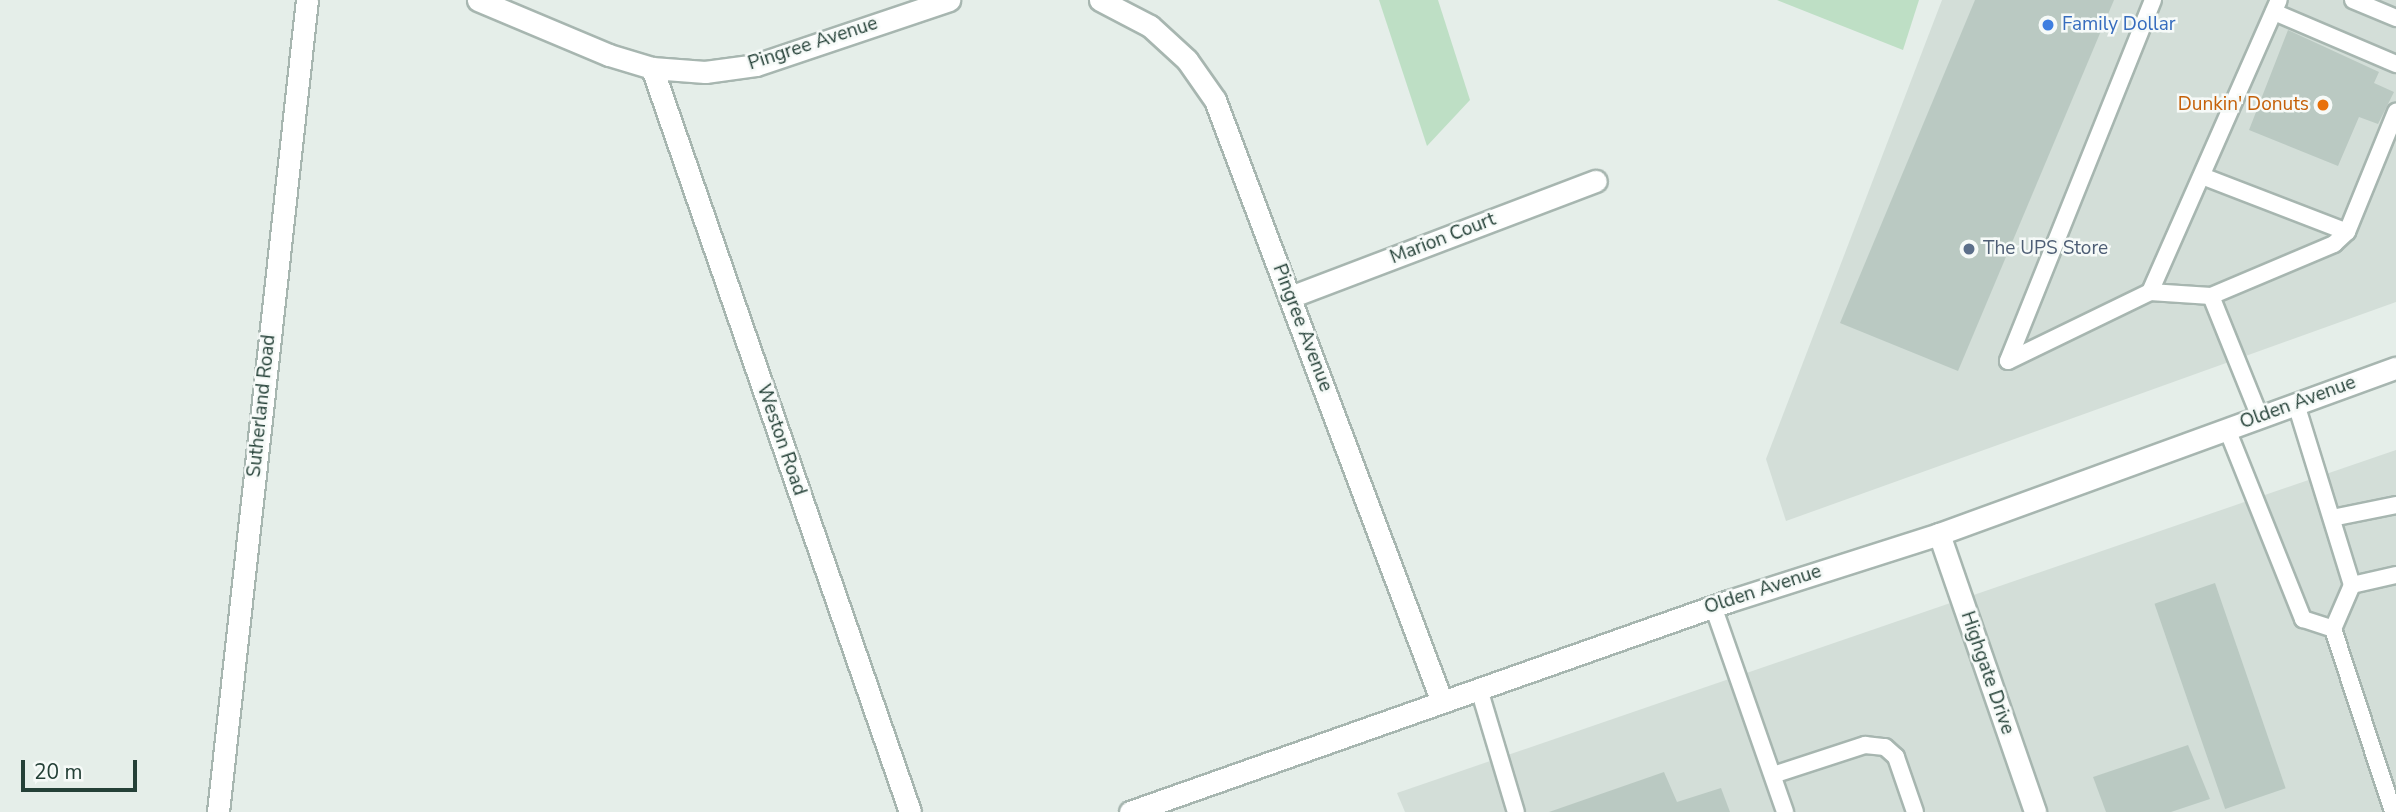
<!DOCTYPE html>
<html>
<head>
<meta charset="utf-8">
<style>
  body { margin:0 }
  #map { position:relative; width:2396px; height:812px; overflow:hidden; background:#e5eee9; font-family:"Nunito Sans",sans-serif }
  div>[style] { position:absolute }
  .built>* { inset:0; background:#d3ded8 }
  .green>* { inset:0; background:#bedfc5 }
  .building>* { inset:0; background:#bac9c2; transform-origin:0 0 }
  .roads { filter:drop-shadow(2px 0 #a7b6b0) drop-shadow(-2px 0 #a7b6b0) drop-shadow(0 2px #a7b6b0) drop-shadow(0 -2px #a7b6b0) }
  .lane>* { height:16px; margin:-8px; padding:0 8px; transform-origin:8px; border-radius:8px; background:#fff }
  .street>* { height:21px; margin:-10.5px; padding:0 10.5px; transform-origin:10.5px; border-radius:10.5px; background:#fff }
  .secondary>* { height:21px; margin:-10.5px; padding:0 10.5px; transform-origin:10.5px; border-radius:10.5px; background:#fff }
  .dots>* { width:19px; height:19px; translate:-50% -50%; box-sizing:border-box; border:4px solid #f6faf8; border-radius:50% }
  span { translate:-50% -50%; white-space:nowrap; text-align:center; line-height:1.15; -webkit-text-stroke:5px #f6faf8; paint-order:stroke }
  .shop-label { font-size:19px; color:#366cbe }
  .left { translate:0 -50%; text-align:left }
  .street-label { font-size:19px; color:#244037 }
  .food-label { font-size:19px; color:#c56008 }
  .right { translate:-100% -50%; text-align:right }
  .service-label { font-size:19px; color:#4e5e75 }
  .scale { position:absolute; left:21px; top:760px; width:116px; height:32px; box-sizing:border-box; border:4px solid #244037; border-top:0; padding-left:9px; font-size:21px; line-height:24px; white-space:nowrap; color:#244037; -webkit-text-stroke:5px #f6faf8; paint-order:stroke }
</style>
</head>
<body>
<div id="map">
  <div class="built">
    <i style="clip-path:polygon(1942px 0,2396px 0,2396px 302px,1786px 521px,1766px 459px)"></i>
    <i style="clip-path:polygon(2396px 450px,2396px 812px,1405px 812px,1397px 793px)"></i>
  </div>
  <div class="green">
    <i style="clip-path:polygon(1379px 0,1438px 0,1470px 100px,1427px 146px)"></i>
    <i style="clip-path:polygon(1777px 0,1919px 0,1903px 50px)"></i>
  </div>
  <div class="building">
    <i style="clip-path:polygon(1975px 0,2114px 0,1958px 371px,1840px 323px)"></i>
    <i style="clip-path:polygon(2288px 30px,2379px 72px,2374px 83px,2394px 92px,2378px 124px,2359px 117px,2338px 166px,2249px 130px)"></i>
    <i style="left:2215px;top:583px;width:217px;height:64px;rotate:71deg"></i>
    <i style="clip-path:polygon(2188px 745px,2210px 799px,2171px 812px,2106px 812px,2093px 777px)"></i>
    <i style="clip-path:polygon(1664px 772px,1677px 802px,1721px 788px,1730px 812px,1549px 812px)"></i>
  </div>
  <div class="roads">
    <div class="lane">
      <i style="left:2153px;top:0;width:389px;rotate:111.9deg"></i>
      <i style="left:2008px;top:361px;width:158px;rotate:-25.9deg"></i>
      <i style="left:2150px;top:292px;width:61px;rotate:3.8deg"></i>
      <i style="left:2211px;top:296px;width:131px;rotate:68deg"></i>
      <i style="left:2353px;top:0;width:47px;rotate:22.7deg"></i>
      <i style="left:2274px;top:12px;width:133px;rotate:23.1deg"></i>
      <i style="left:2202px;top:176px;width:155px;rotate:21.1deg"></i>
      <i style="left:2150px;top:292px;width:319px;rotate:-66.2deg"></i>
      <i style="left:2211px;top:296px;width:134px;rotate:-22.9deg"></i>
      <i style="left:2334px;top:244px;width:18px;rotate:-43deg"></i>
      <i style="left:2347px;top:232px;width:130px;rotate:-67.8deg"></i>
      <i style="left:2227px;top:429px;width:205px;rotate:68.2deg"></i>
      <i style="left:2303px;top:619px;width:32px;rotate:18deg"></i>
      <i style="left:2333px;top:629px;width:48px;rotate:-66.6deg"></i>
      <i style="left:2352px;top:585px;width:189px;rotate:-107.2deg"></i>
      <i style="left:2332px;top:518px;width:65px;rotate:-11.5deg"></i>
      <i style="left:2352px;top:585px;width:45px;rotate:-12.8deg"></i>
      <i style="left:1713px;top:606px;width:218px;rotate:70.7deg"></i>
      <i style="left:2333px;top:629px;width:193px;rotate:71.8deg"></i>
      <i style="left:1479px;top:689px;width:128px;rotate:73.3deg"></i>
      <i style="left:1773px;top:775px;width:97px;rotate:-18.1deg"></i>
      <i style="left:1865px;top:745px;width:20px;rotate:6deg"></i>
      <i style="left:1885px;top:747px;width:15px;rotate:42deg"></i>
      <i style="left:1896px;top:757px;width:58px;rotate:70.9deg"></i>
    </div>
    <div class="street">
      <i style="left:478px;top:0;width:142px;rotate:22.8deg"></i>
      <i style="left:609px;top:55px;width:45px;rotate:16.8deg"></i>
      <i style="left:652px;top:68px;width:53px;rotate:4.3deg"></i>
      <i style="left:705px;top:72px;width:51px;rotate:-7.8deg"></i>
      <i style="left:756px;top:65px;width:204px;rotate:-18.6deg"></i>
      <i style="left:1100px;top:0;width:56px;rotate:27.5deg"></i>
      <i style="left:1150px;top:26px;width:50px;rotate:42.6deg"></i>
      <i style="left:1187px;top:60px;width:49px;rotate:55deg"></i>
      <i style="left:1215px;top:100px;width:643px;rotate:69.34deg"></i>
      <i style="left:652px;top:68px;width:787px;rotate:70.87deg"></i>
      <i style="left:1290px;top:297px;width:327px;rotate:-20.8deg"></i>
      <i style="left:1939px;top:534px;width:294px;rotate:70.9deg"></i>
      <i style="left:218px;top:812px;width:817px;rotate:-83.75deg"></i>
    </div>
    <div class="secondary">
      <i style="left:1130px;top:812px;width:635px;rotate:-19.41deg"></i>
      <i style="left:1729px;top:601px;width:220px;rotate:-17.7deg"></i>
      <i style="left:1939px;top:534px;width:486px;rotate:-20deg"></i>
    </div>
  </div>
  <div class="dots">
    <i style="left:2048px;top:25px;background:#3f7fe0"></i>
    <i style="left:2323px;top:105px;background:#e8710a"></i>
    <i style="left:1969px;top:249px;background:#5c6f8a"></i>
  </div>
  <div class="shop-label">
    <span class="left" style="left:2062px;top:25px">Family Dollar</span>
  </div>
  <div class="street-label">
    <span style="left:813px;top:44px;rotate:-18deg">Pingree Avenue</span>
    <span style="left:1443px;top:239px;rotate:-21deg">Marion Court</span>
    <span style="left:1302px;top:328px;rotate:69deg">Pingree Avenue</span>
    <span style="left:2298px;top:403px;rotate:-20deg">Olden Avenue</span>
    <span style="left:262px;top:406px;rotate:-84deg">Sutherland Road</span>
    <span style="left:781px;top:440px;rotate:71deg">Weston Road</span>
    <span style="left:1763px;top:590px;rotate:-18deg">Olden Avenue</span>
    <span style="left:1987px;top:673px;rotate:71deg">Highgate Drive</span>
  </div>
  <div class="food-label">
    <span class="right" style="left:2309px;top:105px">Dunkin' Donuts</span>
  </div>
  <div class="service-label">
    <span class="left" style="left:1983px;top:249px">The UPS Store</span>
  </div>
  <div class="scale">20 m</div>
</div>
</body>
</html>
